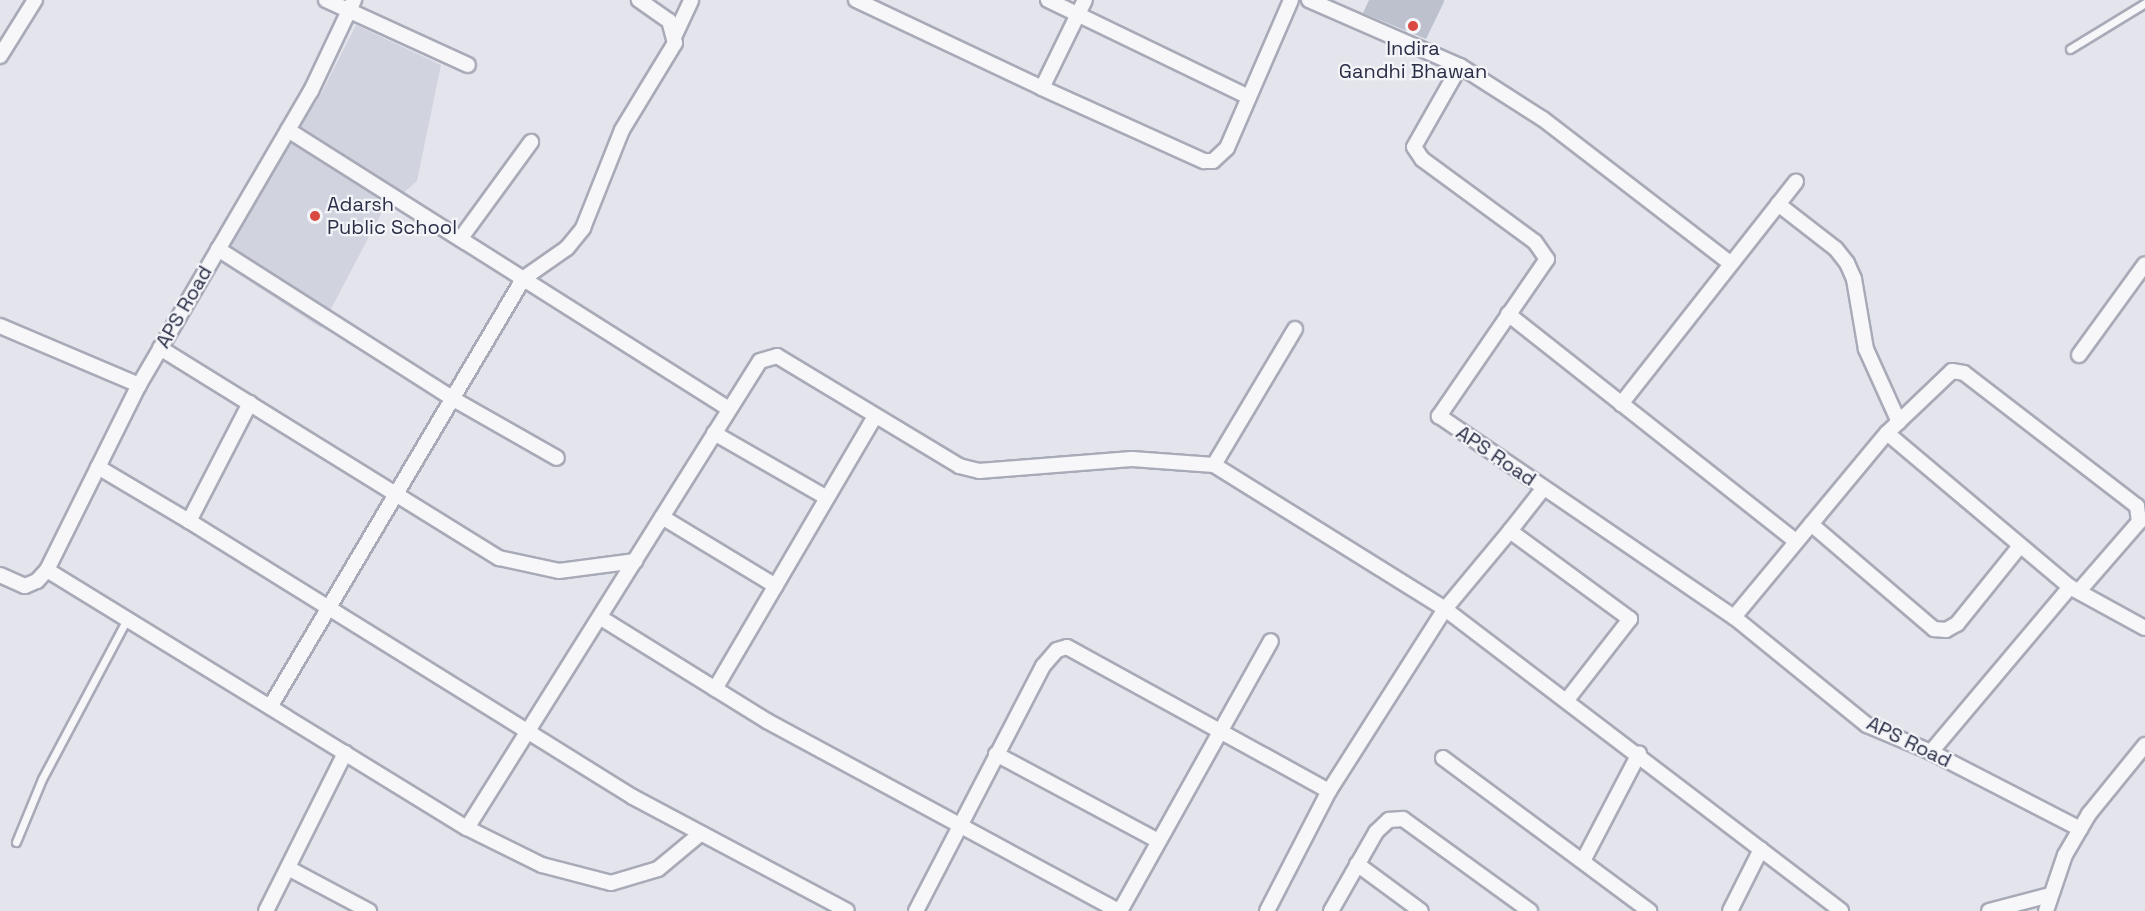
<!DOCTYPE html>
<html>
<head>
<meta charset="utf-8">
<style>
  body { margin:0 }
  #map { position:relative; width:2145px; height:911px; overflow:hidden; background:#e4e5ec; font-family:"Space Grotesk",sans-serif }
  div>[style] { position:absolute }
  .built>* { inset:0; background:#d1d4df }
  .building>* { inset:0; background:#bdc0cd }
  .roads { filter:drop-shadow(2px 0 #a8aab7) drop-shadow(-2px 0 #a8aab7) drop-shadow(0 2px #a8aab7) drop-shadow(0 -2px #a8aab7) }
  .service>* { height:7px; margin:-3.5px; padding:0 3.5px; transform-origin:3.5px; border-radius:3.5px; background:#f7f7fa }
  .minor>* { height:14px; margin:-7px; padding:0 7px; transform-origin:7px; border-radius:7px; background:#f7f7fa }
  .dots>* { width:16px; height:16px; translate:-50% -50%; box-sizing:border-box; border:3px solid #f4f5f9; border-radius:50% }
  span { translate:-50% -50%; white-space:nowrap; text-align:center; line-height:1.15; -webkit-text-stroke:4.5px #f4f5f9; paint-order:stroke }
  .poi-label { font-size:20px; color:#2a2e46 }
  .left { translate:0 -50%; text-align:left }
  .street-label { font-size:20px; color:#2a2e46 }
</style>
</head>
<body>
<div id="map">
  <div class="built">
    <i style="clip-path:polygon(356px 25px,441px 65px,417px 181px,382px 212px,321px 328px,217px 260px,322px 92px)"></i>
  </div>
  <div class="building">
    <i style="clip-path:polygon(1369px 0,1444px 0,1444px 2px,1426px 39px,1363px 13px)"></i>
  </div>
  <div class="roads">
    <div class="service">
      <i style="left:2070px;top:49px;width:88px;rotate:-31.5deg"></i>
      <i style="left:16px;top:842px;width:68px;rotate:-67.6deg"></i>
      <i style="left:42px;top:779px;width:181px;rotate:-62deg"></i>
    </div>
    <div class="minor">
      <i style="left:326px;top:0;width:156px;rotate:24.6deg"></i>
      <i style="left:856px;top:0;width:206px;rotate:25.3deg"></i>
      <i style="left:1042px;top:88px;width:178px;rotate:24.3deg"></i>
      <i style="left:1204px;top:161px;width:9px"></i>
      <i style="left:1213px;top:161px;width:19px;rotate:-43deg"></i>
      <i style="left:1227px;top:148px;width:161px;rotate:-66.6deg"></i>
      <i style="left:1048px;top:0;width:223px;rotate:25.8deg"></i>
      <i style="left:1309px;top:0;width:165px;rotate:23.6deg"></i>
      <i style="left:1460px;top:66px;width:93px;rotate:119.6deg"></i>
      <i style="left:1414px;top:147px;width:14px;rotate:56deg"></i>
      <i style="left:1422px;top:159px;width:140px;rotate:36.3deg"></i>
      <i style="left:1535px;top:242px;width:21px;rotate:55deg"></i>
      <i style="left:1547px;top:259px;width:191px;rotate:124.5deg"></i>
      <i style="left:1439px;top:416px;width:357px;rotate:34.3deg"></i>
      <i style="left:1734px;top:617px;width:171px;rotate:39.1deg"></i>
      <i style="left:1867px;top:725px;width:69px;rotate:22.9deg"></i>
      <i style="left:1931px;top:752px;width:168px;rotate:27.3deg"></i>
      <i style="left:675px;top:35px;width:38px;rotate:-65deg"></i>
      <i style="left:0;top:56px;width:66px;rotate:-58deg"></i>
      <i style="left:1460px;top:66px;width:98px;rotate:32.6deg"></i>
      <i style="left:1543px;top:119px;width:236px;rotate:37.6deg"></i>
      <i style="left:1042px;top:88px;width:98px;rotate:-64deg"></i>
      <i style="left:288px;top:130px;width:522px;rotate:32.32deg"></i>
      <i style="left:1778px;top:204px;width:73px;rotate:37.8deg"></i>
      <i style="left:1836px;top:249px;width:18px;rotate:52deg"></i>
      <i style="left:1847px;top:263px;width:17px;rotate:66deg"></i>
      <i style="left:1854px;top:279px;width:71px;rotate:80.3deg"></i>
      <i style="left:1866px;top:349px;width:80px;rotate:65.7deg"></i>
      <i style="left:461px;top:238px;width:119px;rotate:-53.9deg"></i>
      <i style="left:218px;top:249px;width:281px;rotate:32.5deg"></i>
      <i style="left:455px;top:400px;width:117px;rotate:29.6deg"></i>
      <i style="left:1508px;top:314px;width:366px;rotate:38.3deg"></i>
      <i style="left:0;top:326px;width:151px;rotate:23deg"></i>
      <i style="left:1295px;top:329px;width:158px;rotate:120.8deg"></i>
      <i style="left:1214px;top:465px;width:272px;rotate:31.9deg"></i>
      <i style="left:1445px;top:609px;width:498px;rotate:37.3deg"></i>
      <i style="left:160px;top:348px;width:399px;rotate:31.8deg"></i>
      <i style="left:499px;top:558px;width:61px;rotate:12.2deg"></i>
      <i style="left:559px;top:571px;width:77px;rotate:-7.5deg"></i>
      <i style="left:2079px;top:355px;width:112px;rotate:-54deg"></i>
      <i style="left:250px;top:403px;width:133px;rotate:117.3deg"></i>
      <i style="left:189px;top:521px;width:523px;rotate:31.87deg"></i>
      <i style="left:633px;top:797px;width:242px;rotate:28deg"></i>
      <i style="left:1621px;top:404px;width:283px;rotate:-51.8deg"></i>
      <i style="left:714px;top:433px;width:130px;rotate:29.9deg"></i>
      <i style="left:1887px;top:433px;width:239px;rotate:40.1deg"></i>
      <i style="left:2070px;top:587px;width:85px;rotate:28.7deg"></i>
      <i style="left:98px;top:467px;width:106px;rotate:30.7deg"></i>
      <i style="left:1543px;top:489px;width:53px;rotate:128.2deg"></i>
      <i style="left:1510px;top:531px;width:149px;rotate:36.3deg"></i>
      <i style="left:1630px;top:619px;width:103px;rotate:127.9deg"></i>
      <i style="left:662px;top:517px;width:133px;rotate:31.2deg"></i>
      <i style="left:1811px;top:524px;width:162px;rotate:40.5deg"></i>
      <i style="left:1934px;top:629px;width:12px;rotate:5deg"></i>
      <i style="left:1946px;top:630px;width:13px;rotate:-29deg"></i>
      <i style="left:1957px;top:624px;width:100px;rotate:-51.1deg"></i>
      <i style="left:47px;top:570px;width:493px;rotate:31.6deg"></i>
      <i style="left:467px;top:828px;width:84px;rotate:26.3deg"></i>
      <i style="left:542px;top:865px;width:71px;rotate:14.6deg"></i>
      <i style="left:611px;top:883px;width:49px;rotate:-16.6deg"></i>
      <i style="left:658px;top:869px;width:55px;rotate:-39.8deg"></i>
      <i style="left:0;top:575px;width:27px;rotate:24deg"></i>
      <i style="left:25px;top:586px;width:13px;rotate:-23deg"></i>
      <i style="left:37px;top:581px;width:15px;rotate:-48deg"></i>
      <i style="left:47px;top:570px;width:207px;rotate:-63.6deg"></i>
      <i style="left:139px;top:385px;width:341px;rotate:-59.7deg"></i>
      <i style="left:311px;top:91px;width:101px;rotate:-64.7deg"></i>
      <i style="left:1734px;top:617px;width:239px;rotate:-50.3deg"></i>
      <i style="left:1887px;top:433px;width:90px;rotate:-43.6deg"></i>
      <i style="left:1952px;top:371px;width:12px;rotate:9deg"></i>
      <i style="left:1964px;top:373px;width:218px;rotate:37.6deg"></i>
      <i style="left:2137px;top:506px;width:16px;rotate:83deg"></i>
      <i style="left:2139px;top:522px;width:91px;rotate:131deg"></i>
      <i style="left:601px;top:618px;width:195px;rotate:31.8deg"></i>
      <i style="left:767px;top:721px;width:399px;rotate:28.4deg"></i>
      <i style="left:715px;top:689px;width:316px;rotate:-59.6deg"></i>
      <i style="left:270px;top:707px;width:499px;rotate:-59.4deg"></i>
      <i style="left:524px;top:278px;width:52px;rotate:-34.9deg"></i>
      <i style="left:567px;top:248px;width:26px;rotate:-51deg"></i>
      <i style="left:583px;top:228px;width:105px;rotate:-68.3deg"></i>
      <i style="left:622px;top:130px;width:102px;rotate:-58.7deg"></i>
      <i style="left:675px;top:43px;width:23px;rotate:-105deg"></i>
      <i style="left:669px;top:21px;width:37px;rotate:-145deg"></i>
      <i style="left:1931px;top:752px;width:216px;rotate:-49.9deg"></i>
      <i style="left:996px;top:754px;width:184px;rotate:28.2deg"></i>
      <i style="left:1443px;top:758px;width:257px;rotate:36.6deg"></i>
      <i style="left:467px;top:828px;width:551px;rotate:-57.9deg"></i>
      <i style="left:760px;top:361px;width:18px;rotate:-16deg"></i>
      <i style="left:777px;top:356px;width:213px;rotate:31.1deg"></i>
      <i style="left:959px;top:466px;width:21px;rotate:14deg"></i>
      <i style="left:979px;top:471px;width:153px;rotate:-4.5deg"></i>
      <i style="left:1132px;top:459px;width:82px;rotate:4.2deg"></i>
      <i style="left:1584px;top:859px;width:119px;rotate:-62.4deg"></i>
      <i style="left:1357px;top:864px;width:79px;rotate:36.3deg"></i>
      <i style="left:288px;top:868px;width:92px;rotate:28deg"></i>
      <i style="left:266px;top:911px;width:177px;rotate:-63.4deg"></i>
      <i style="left:916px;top:911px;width:276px;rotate:-62.6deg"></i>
      <i style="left:1043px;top:666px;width:21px;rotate:-49deg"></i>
      <i style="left:1057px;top:650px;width:10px;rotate:-17deg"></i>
      <i style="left:1067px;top:647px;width:299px;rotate:28.8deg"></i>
      <i style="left:1120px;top:911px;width:309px;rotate:-60.8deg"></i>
      <i style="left:1267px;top:911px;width:135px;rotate:-62.7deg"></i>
      <i style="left:1329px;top:791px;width:216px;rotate:-57.5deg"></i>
      <i style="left:1445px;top:609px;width:102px;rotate:-50.2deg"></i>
      <i style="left:1331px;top:911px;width:91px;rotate:-60.3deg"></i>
      <i style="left:1376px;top:832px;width:18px;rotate:-43deg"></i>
      <i style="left:1389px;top:820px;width:14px;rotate:-4deg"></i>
      <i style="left:1403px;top:819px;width:157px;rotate:35.9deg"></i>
      <i style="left:1730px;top:911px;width:69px;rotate:-63.4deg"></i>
      <i style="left:1989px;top:911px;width:63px;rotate:-14.7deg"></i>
      <i style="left:2046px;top:911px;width:59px;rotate:-71.3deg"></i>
      <i style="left:2065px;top:855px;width:48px;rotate:-59.7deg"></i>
      <i style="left:2089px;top:814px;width:89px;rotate:-50.9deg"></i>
    </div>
  </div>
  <div class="dots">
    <i style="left:1413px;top:26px;background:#d94841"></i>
    <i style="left:315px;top:216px;background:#d94841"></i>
  </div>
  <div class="poi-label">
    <span style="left:1413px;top:60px">Indira<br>Gandhi Bhawan</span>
    <span class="left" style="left:327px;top:216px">Adarsh<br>Public School</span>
  </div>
  <div class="street-label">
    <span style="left:184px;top:307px;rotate:-60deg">APS Road</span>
    <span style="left:1496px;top:456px;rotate:34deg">APS Road</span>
    <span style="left:1909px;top:742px;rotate:26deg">APS Road</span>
  </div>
</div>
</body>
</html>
